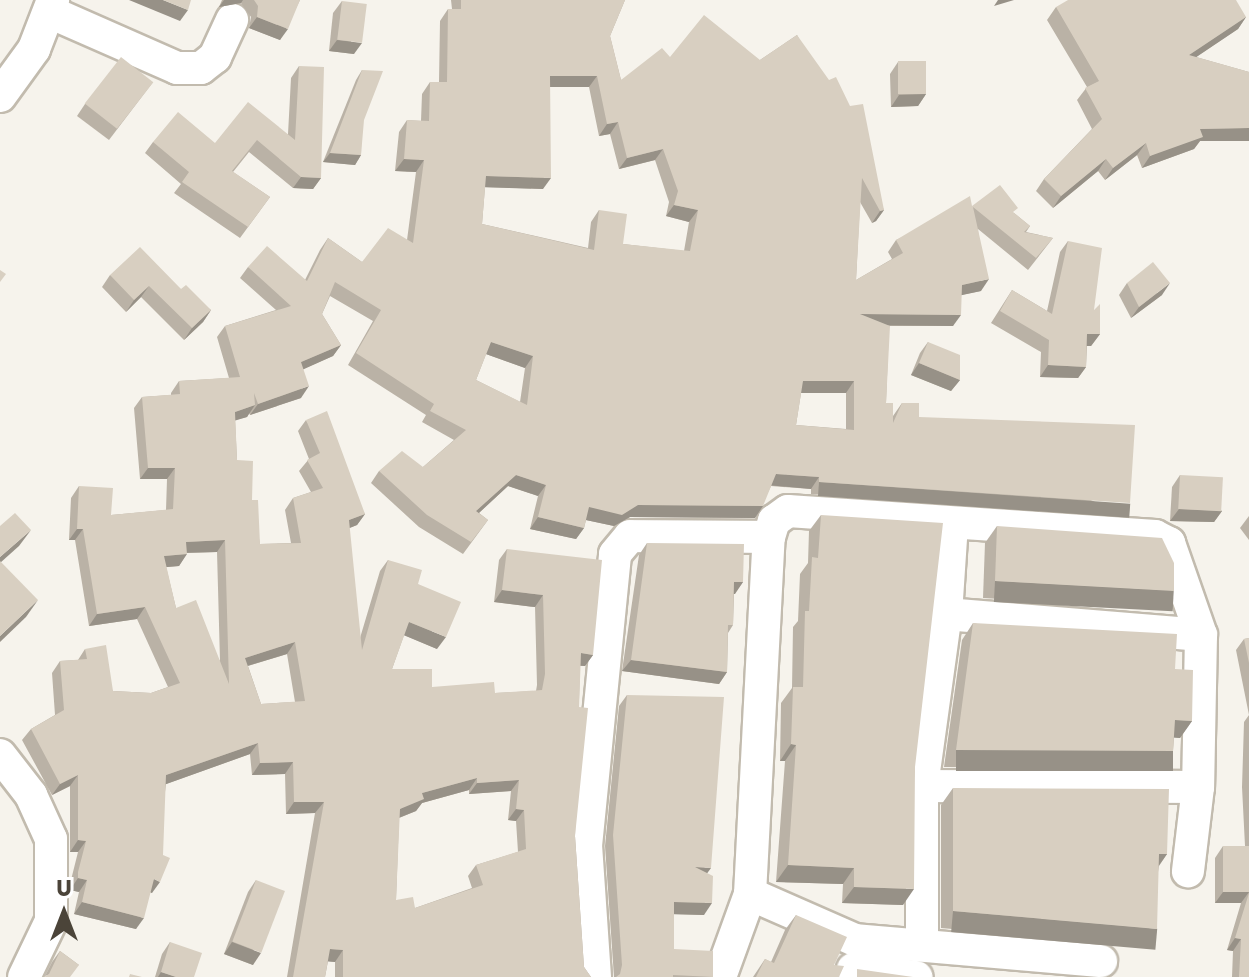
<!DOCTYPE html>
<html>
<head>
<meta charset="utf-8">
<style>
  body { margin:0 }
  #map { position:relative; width:1249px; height:977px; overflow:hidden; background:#f6f3ec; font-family:Poppins,sans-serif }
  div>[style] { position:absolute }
  .roads { filter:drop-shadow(2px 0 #c2bbae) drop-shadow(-2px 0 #c2bbae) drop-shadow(0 2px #c2bbae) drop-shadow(0 -2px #c2bbae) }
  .minor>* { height:32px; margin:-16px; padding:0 16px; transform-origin:16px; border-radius:16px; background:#fff }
  .wall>* { inset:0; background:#bab2a6 }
  .shaded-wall>* { inset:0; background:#979187; transform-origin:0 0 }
  .building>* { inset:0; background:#d8cfc1; transform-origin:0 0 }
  span { translate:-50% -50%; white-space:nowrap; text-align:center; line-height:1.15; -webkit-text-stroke:7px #fff; paint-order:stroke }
  .north { position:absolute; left:24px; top:873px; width:80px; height:80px; -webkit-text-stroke:6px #fff; paint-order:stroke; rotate:0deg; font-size:22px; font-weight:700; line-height:32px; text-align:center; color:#4b4439 }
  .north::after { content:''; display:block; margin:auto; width:28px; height:36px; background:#4b4439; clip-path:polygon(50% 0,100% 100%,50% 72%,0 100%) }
</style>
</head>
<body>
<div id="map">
  <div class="roads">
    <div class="minor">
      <i style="left:52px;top:13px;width:137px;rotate:23.7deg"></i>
      <i style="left:177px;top:68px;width:24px"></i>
      <i style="left:201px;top:68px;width:18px;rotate:-38deg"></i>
      <i style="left:215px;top:57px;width:41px;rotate:-65.3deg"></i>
      <i style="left:0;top:96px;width:58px;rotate:-54.1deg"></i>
      <i style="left:34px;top:49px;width:53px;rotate:-68.8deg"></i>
      <i style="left:946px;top:614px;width:256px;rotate:4.7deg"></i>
      <i style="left:0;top:755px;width:51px;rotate:52.2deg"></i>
      <i style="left:31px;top:795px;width:48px;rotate:65.6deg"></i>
      <i style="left:51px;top:839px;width:82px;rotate:90deg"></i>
      <i style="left:51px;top:921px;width:62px;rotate:115.7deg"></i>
      <i style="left:922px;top:786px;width:276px;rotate:0.2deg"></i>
      <i style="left:750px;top:894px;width:115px;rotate:23.7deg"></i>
      <i style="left:855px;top:940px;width:247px;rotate:4.9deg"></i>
      <i style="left:922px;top:943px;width:157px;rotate:-90deg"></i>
      <i style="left:922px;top:786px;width:174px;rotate:-82.1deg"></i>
      <i style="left:946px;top:614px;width:91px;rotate:-86.2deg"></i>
      <i style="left:853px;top:969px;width:64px;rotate:7.2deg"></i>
      <i style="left:595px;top:977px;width:131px;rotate:-93.9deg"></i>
      <i style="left:586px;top:846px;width:293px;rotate:-84.3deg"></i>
      <i style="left:615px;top:554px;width:23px;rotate:-50deg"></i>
      <i style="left:630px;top:536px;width:139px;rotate:0.4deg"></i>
      <i style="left:720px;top:977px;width:88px;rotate:-70.1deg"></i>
      <i style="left:750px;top:894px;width:358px;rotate:-87deg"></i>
      <i style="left:769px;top:537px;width:17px;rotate:-73deg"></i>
      <i style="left:774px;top:521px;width:17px;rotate:-36deg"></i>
      <i style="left:788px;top:511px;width:368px;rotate:3.9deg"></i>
      <i style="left:1155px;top:536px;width:16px;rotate:27deg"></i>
      <i style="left:1169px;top:543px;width:97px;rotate:70.8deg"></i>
      <i style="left:1201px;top:635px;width:152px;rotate:91.1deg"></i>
      <i style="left:1198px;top:787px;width:85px;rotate:96.8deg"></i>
    </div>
  </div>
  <div class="wall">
    <i style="clip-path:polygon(222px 0,300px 0,280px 40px,249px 28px,251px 17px,241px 3px,219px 7px)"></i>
    <i style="clip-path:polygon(evenodd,451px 0,625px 0,610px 36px,621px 80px,670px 57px,760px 60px,797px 35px,884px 210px,876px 221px,872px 223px,860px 202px,856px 280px,892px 259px,888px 252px,896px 240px,972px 206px,1014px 213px,1030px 226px,1026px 232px,1053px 238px,1028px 270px,978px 229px,981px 291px,961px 295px,953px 326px,889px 326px,886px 403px,893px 416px,902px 403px,919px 417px,1122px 515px,811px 494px,811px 489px,771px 486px,755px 518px,630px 517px,614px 526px,586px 520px,584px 528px,576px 539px,530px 529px,538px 496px,508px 486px,479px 513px,488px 520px,463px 554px,419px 527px,371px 483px,379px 471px,423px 467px,454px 440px,422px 422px,426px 415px,348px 365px,373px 321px,330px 296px,322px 314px,341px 345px,333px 356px,303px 369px,301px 398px,250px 415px,249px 413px,247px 417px,235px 420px,237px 460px,252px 500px,260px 544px,291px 543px,285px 510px,293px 498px,311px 492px,299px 471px,309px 459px,298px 431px,306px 420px,365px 514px,357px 525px,349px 528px,360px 638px,380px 571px,388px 560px,418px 584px,437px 649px,404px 635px,392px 669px,432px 687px,495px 693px,536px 691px,537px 685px,535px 607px,494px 602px,499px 560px,507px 549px,593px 655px,585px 666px,580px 666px,575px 836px,584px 967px,591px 977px,335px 977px,335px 962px,328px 961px,325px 977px,287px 977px,315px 813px,286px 814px,285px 774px,252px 775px,250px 754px,166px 784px,152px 893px,150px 892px,136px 929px,74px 914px,79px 892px,70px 890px,70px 884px,78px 852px,70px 852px,70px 786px,52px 795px,22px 740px,31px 729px,55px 715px,52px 673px,60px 661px,78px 660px,85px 649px,113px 691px,151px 693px,168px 687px,137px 619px,89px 626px,75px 540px,69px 540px,71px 498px,79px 486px,111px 515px,166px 510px,167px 479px,140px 479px,134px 408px,142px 397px,171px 395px,171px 393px,179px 381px,229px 378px,217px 337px,225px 326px,276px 310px,240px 278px,248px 267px,305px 280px,320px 250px,328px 238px,362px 262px,407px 240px,416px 172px,395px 171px,399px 132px,407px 120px,421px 121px,422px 94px,430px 82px,439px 82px,440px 21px,448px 9px,452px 9px,451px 0,550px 87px,589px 87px,599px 136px,610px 134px,619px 169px,655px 160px,669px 202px,666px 216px,689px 222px,684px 251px,623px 244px,599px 210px,591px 222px,588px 248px,482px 224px,485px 187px,543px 189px,550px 87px,451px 0,486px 354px,525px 368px,520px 402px,476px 380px,486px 354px,451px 0,801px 393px,846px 393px,846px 429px,796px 425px,801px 393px,451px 0,217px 552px,220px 661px,176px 608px,166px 567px,179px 566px,187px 553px,217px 552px,451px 0,287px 654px,295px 702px,261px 704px,248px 666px,287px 654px,451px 0,469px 790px,469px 794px,511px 791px,508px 820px,516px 821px,518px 852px,476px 865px,468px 876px,472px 888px,415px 908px,396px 900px,399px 818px,416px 811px,422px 803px,469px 790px)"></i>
    <i style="clip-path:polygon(342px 1px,354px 54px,329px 51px,333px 13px)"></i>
    <i style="clip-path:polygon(1056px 7px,1246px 17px,1238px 29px,1196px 57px,1249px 72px,1249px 141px,1200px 141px,1194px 149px,1142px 168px,1137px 155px,1105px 180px,1098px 171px,1053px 208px,1036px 191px,1044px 179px,1092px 129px,1077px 100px,1087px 87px,1047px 20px)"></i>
    <i style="clip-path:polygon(898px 62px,926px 94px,918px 106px,891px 107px,890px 74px)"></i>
    <i style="clip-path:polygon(299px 66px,321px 178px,313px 189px,293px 188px,249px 152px,233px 172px,270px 197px,240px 238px,174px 193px,181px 184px,145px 153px,153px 142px,215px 143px,288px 134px,291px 78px)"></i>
    <i style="clip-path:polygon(362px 70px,361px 155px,355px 165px,323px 162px,356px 80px)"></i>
    <i style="clip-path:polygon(153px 82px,109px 140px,77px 116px,85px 104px)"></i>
    <i style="clip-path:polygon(1068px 241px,1094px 310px,1100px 334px,1091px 346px,1087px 346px,1086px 367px,1078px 378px,1040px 377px,1041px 352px,991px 323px,1012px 290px,1047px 311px,1060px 252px)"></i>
    <i style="clip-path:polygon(110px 275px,181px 289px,211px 310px,203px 322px,184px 340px,141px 297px,126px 312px,102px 287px)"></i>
    <i style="clip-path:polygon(1127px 283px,1162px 295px,1131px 318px,1119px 295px)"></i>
    <i style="clip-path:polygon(928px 342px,960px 380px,951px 391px,911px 375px,920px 353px)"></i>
    <i style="clip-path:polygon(1180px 475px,1222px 511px,1214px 522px,1170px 521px,1172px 487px)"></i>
    <i style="clip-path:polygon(821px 515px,915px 767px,903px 905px,842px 903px,843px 884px,776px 882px,785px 761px,780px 761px,781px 703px,792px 688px,793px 627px,798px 621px,800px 574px,808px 563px,809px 531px)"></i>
    <i style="clip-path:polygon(1249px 516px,1249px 540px,1240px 528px)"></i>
    <i style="clip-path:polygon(997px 526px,1162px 608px,983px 598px,985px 543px)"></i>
    <i style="clip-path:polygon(647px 543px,743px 582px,734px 594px,733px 625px,728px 633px,727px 672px,719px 684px,622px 671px,639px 555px)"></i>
    <i style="clip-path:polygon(973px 623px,1175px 669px,1192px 721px,1180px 738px,1174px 737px,1173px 751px,1161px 768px,944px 767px,962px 640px)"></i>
    <i style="clip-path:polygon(1249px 638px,1249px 977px,1232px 977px,1233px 951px,1227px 950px,1241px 903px,1215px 903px,1215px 858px,1223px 846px,1245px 846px,1242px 787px,1244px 722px,1249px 715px,1236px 650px,1244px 639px)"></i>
    <i style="clip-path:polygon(627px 695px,707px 873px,704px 915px,674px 914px,674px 949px,713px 977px,614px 977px,605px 846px,619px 706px)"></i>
    <i style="clip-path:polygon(953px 788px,1167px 854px,1159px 866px,1145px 946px,941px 928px,941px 805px)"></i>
    <i style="clip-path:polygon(256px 880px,253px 965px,224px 954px,248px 892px)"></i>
    <i style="clip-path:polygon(796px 915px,834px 965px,839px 977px,753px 977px,765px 959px,771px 962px,785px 930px)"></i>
    <i style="clip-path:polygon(170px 942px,194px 977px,155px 977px,162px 954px)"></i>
    <i style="clip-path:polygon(60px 951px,79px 965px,45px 976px,52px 962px)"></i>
  </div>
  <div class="shaded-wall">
    <i style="clip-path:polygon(129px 0,163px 0,188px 10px,180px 21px)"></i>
    <i style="clip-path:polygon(224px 0,243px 0,241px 3px,219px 7px)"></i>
    <i style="clip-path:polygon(998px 0,1014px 0,994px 6px)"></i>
    <i style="clip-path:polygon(257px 17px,288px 29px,280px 40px,249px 28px)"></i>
    <i style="clip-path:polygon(1246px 17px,1238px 29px,1180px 68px,1189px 55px)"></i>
    <i style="clip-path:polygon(337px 40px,362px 43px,354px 54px,329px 51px)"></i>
    <i style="clip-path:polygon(550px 76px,597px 76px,589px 87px,542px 87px)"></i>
    <i style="clip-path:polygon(926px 94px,918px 106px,891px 107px,899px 95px)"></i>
    <i style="clip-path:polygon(618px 122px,610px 134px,599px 136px,607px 124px)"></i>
    <i style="clip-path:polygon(1249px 128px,1249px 141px,1200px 141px,1194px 149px,1142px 168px,1150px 156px,1200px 129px)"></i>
    <i style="clip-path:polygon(1146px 143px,1137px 155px,1105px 180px,1113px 168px)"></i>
    <i style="clip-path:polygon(663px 149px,655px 160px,619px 169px,627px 158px)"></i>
    <i style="clip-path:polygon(330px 153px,361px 155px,355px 165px,323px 162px)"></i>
    <i style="clip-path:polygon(404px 159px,424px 160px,416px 172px,395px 171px)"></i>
    <i style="clip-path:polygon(1106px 159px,1098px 171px,1053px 208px,1061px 196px)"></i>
    <i style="clip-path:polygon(486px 176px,551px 178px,543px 189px,478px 187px)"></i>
    <i style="clip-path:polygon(301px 177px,321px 178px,313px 189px,293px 188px)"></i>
    <i style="clip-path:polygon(674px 205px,698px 210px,689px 222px,666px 216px)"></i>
    <i style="clip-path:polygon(884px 210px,876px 221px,872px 223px,880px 211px)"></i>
    <i style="clip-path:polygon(989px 279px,981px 291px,953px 297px,962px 285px)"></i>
    <i style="clip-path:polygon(1170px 283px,1162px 295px,1131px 318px,1139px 307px)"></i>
    <i style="clip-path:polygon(149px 286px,141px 297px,126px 312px,134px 300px)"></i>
    <i style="clip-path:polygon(211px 310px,203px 322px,184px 340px,192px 328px)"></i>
    <i style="clip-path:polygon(860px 314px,961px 315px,953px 326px,852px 325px)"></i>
    <i style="clip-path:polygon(1087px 334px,1100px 334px,1091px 346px,1079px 346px)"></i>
    <i style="clip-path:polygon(491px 342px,533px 356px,525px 368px,483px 353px)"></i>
    <i style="clip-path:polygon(341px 345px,333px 356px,293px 374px,301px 362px)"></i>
    <i style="clip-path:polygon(919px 363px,960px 380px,951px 391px,911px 375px)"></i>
    <i style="clip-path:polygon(1048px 365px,1086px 367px,1078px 378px,1040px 377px)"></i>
    <i style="clip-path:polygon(803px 381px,854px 381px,846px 393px,795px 393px)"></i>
    <i style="clip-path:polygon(309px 386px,301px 398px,250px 415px,258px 404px)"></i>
    <i style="clip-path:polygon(255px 405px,247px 417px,227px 423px,235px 412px)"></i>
    <i style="clip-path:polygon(148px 468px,175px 468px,167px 479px,140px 479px)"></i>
    <i style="clip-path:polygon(776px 474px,819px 477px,811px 489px,767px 485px)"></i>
    <i style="clip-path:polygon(516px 475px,546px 485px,538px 496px,508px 486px,468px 523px,476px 511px)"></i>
    <i style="left:819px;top:482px;width:312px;height:14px;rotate:4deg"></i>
    <i style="clip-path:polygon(638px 505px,763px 506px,755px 518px,630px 517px,614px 526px,581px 519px,589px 507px)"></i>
    <i style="clip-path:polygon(1179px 509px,1222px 511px,1214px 522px,1170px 521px)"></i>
    <i style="clip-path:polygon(365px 514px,357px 525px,340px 532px,349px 520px)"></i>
    <i style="clip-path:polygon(538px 517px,584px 528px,576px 539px,530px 529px)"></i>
    <i style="clip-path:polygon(77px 529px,83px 529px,75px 540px,69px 540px)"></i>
    <i style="clip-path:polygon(31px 530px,19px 546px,0 563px,0 557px)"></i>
    <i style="clip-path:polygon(225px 540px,217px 552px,178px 553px,186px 542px)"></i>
    <i style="clip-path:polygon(187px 554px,179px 566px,156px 568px,164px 556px)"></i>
    <i style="left:995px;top:581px;width:179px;height:21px;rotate:3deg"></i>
    <i style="clip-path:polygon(734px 582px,743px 582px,735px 594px,726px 594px)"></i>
    <i style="clip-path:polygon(502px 590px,543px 595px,535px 607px,494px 602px)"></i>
    <i style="clip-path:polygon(38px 600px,26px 617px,0 642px,0 636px)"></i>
    <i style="clip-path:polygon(145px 607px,137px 619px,89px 626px,97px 614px)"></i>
    <i style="clip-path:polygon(409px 622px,446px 637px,437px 649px,401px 634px)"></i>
    <i style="clip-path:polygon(295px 642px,287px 654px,237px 669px,245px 658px)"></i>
    <i style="clip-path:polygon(581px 653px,593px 655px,585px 666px,573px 665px)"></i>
    <i style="clip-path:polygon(631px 660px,727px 672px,719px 684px,622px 671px)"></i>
    <i style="clip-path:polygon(1175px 720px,1192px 721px,1180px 738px,1163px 737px)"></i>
    <i style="clip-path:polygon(258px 743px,250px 754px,158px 787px,166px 775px)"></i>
    <i style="clip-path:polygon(791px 744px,796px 745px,785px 761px,780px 761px)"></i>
    <i style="left:956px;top:750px;width:217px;height:21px"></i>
    <i style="clip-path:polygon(293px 762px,285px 774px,252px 775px,260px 763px)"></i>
    <i style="clip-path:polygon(78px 775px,70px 786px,52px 795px,60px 784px)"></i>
    <i style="clip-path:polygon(477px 778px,469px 790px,422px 803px,416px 811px,391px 821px,400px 809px,422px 793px)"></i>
    <i style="clip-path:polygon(519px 780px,511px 791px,469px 794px,477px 783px)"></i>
    <i style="clip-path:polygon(294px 802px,324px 802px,315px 813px,286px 814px)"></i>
    <i style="clip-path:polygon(516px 809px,524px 810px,516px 821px,508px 820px)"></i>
    <i style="clip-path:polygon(78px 840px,86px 841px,78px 852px,70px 852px)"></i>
    <i style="clip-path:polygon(1159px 854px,1167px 854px,1155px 871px)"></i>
    <i style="clip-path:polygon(788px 865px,854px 868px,843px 884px,776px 882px)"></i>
    <i style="clip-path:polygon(695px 867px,711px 868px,703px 879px)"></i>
    <i style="clip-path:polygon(78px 878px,87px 880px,79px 892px,70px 890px)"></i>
    <i style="clip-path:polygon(154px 879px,160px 882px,152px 893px,145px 890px)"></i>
    <i style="clip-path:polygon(854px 887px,914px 889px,903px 905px,842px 903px)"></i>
    <i style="clip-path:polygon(1223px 892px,1249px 892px,1241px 903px,1215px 903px)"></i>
    <i style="clip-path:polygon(82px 902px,144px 918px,136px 929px,74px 914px)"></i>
    <i style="clip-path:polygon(674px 902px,712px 903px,704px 915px,666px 914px)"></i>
    <i style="left:953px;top:911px;width:205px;height:21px;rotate:5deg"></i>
    <i style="clip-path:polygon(1235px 938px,1241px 939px,1233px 951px,1227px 950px)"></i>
    <i style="clip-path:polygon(232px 942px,261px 953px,253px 965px,224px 954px)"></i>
    <i style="clip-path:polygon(330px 949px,343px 950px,335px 962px,322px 961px)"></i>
    <i style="clip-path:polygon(161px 972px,176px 977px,158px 977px)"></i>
  </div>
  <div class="building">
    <i style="clip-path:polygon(163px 0,191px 0,188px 10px)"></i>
    <i style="clip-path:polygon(254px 0,300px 0,288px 29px,257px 17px,258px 6px)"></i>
    <i style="clip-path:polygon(evenodd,461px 0,625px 0,610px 36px,621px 80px,662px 48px,670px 57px,704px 15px,760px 60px,797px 35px,829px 80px,836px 77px,850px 106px,863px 104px,884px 210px,880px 211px,862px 178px,856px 280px,903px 253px,896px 240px,970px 196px,972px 206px,1000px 185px,1018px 208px,1013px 212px,1030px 226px,1024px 232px,1053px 238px,1036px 258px,973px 207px,989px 279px,962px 285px,961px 315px,860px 314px,890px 326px,886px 403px,893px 403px,893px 423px,902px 403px,919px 403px,919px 417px,1135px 425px,1130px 503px,819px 482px,819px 477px,776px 474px,763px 506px,638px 505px,622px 515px,589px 507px,584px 528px,538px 517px,546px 485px,516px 475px,476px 511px,488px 520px,471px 542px,427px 515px,379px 471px,402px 451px,423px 467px,466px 430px,430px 411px,434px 404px,356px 353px,381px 310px,335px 282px,322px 314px,341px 345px,301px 362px,309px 386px,258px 404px,254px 393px,255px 405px,235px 412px,237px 460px,253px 461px,252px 500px,258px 500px,260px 544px,301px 543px,293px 498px,323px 488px,307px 460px,320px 453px,306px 420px,327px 411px,365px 514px,349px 520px,362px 650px,388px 560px,422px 570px,418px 584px,461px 602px,446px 637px,409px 622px,392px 669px,432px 669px,432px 687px,494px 682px,495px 693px,542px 690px,545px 674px,543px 595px,502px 590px,507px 549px,602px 560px,593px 655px,581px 653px,579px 707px,588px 708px,575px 836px,584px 967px,591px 977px,343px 977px,343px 950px,330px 949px,325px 977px,293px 977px,324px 802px,294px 802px,293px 762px,260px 763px,258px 743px,166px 775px,163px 855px,170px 858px,160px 882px,154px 879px,144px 918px,82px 902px,87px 880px,78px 878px,78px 872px,86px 841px,78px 840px,78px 775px,60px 784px,31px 729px,64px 710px,60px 661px,87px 659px,85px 649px,106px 645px,113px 691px,151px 693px,180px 683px,145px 607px,97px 614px,83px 529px,77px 529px,79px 486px,113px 488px,111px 515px,173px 509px,175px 468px,148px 468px,142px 397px,180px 394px,179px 381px,240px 377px,225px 326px,291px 306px,248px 267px,267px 246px,307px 281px,328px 238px,362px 262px,388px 228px,413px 243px,424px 160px,404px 159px,407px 120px,429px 121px,430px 82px,447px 82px,448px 9px,461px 9px,461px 0,550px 76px,597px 76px,607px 124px,618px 122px,627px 158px,663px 149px,678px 191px,674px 205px,698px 210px,690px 251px,623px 244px,627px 214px,599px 210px,594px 250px,482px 224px,486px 176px,551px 178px,550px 76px,461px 0,491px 342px,533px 356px,527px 405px,476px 380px,491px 342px,461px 0,803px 381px,854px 381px,854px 430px,796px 425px,803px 381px,461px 0,225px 540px,229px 684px,196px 600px,176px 608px,164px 556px,187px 554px,186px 542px,225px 540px,461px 0,295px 642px,305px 701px,261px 704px,245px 658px,295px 642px,461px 0,477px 778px,477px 783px,519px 780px,516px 809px,524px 810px,526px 849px,476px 865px,483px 885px,415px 908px,413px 897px,396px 900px,400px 809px,424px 799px,422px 793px,477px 778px)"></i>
    <i style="clip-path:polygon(1068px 0,1236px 0,1246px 17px,1189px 55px,1249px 72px,1249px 128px,1200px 129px,1203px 137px,1150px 156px,1146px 143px,1113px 168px,1106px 159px,1061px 196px,1044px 179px,1102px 119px,1085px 88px,1099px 81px,1056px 7px)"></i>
    <i style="left:342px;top:1px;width:25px;height:39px;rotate:7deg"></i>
    <i style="left:121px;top:57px;width:41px;height:59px;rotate:38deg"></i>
    <i style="left:926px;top:61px;width:33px;height:28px;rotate:90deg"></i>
    <i style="clip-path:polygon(299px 66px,324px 67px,321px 178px,301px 177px,257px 140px,232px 171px,270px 197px,248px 227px,182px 182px,189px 172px,153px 142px,178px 112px,215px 143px,248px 102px,295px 140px)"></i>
    <i style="clip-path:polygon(362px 70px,383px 71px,364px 120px,361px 155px,330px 153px)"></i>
    <i style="clip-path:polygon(1068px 241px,1102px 248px,1094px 310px,1100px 304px,1100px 334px,1087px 334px,1086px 367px,1048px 365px,1049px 340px,1000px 311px,1012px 290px,1052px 314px)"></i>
    <i style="clip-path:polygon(140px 247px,181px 289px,186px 285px,211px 310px,192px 328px,149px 286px,134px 300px,110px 275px)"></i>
    <i style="clip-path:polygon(1153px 262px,1170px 283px,1139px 307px,1127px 283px)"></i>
    <i style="clip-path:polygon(0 270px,6px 274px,0 282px)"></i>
    <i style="clip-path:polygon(928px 342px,960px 355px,960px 380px,919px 363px)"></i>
    <i style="left:1180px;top:475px;width:43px;height:34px;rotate:3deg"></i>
    <i style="clip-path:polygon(15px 513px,31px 530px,0 557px,0 526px)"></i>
    <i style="clip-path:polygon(821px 515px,943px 523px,915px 767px,914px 889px,854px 887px,854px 868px,788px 865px,796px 745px,791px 744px,793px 687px,803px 687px,805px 611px,809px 611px,812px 557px,818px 558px)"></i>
    <i style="clip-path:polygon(997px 526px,1162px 538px,1174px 563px,1174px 591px,995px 581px)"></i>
    <i style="clip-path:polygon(647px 543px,744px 544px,743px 582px,734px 582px,733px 625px,728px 625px,727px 672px,631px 660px)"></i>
    <i style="clip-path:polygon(0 561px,38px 600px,0 636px)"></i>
    <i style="clip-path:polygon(973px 623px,1177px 634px,1175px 669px,1193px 670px,1192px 721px,1175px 720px,1173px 751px,956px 750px)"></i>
    <i style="clip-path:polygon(1249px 638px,1249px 663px,1244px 639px)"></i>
    <i style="clip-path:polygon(627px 695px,724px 697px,711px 868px,695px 867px,713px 876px,712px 903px,674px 902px,674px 949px,713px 951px,713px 977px,673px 975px,673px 977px,616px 977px,620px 974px,622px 965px,613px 835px)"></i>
    <i style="clip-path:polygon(953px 788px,1169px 789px,1167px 854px,1159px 854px,1157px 929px,953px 911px)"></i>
    <i style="left:1223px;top:846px;width:26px;height:46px"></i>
    <i style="left:256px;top:880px;width:31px;height:66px;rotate:21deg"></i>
    <i style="clip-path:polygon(1249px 893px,1249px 977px,1239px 977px,1241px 939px,1235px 938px)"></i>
    <i style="clip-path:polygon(796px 915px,847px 937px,834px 965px,844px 966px,839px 977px,756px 977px,765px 959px,774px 963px)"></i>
    <i style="clip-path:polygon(170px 942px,202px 953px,194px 977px,176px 977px,161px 972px)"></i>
    <i style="clip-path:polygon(60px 951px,79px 965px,70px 977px,44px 977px,49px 974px)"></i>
    <i style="clip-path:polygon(857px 969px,913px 977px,857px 977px)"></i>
    <i style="clip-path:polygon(130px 974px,142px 977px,129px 977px)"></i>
  </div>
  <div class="north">U</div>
</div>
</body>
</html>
